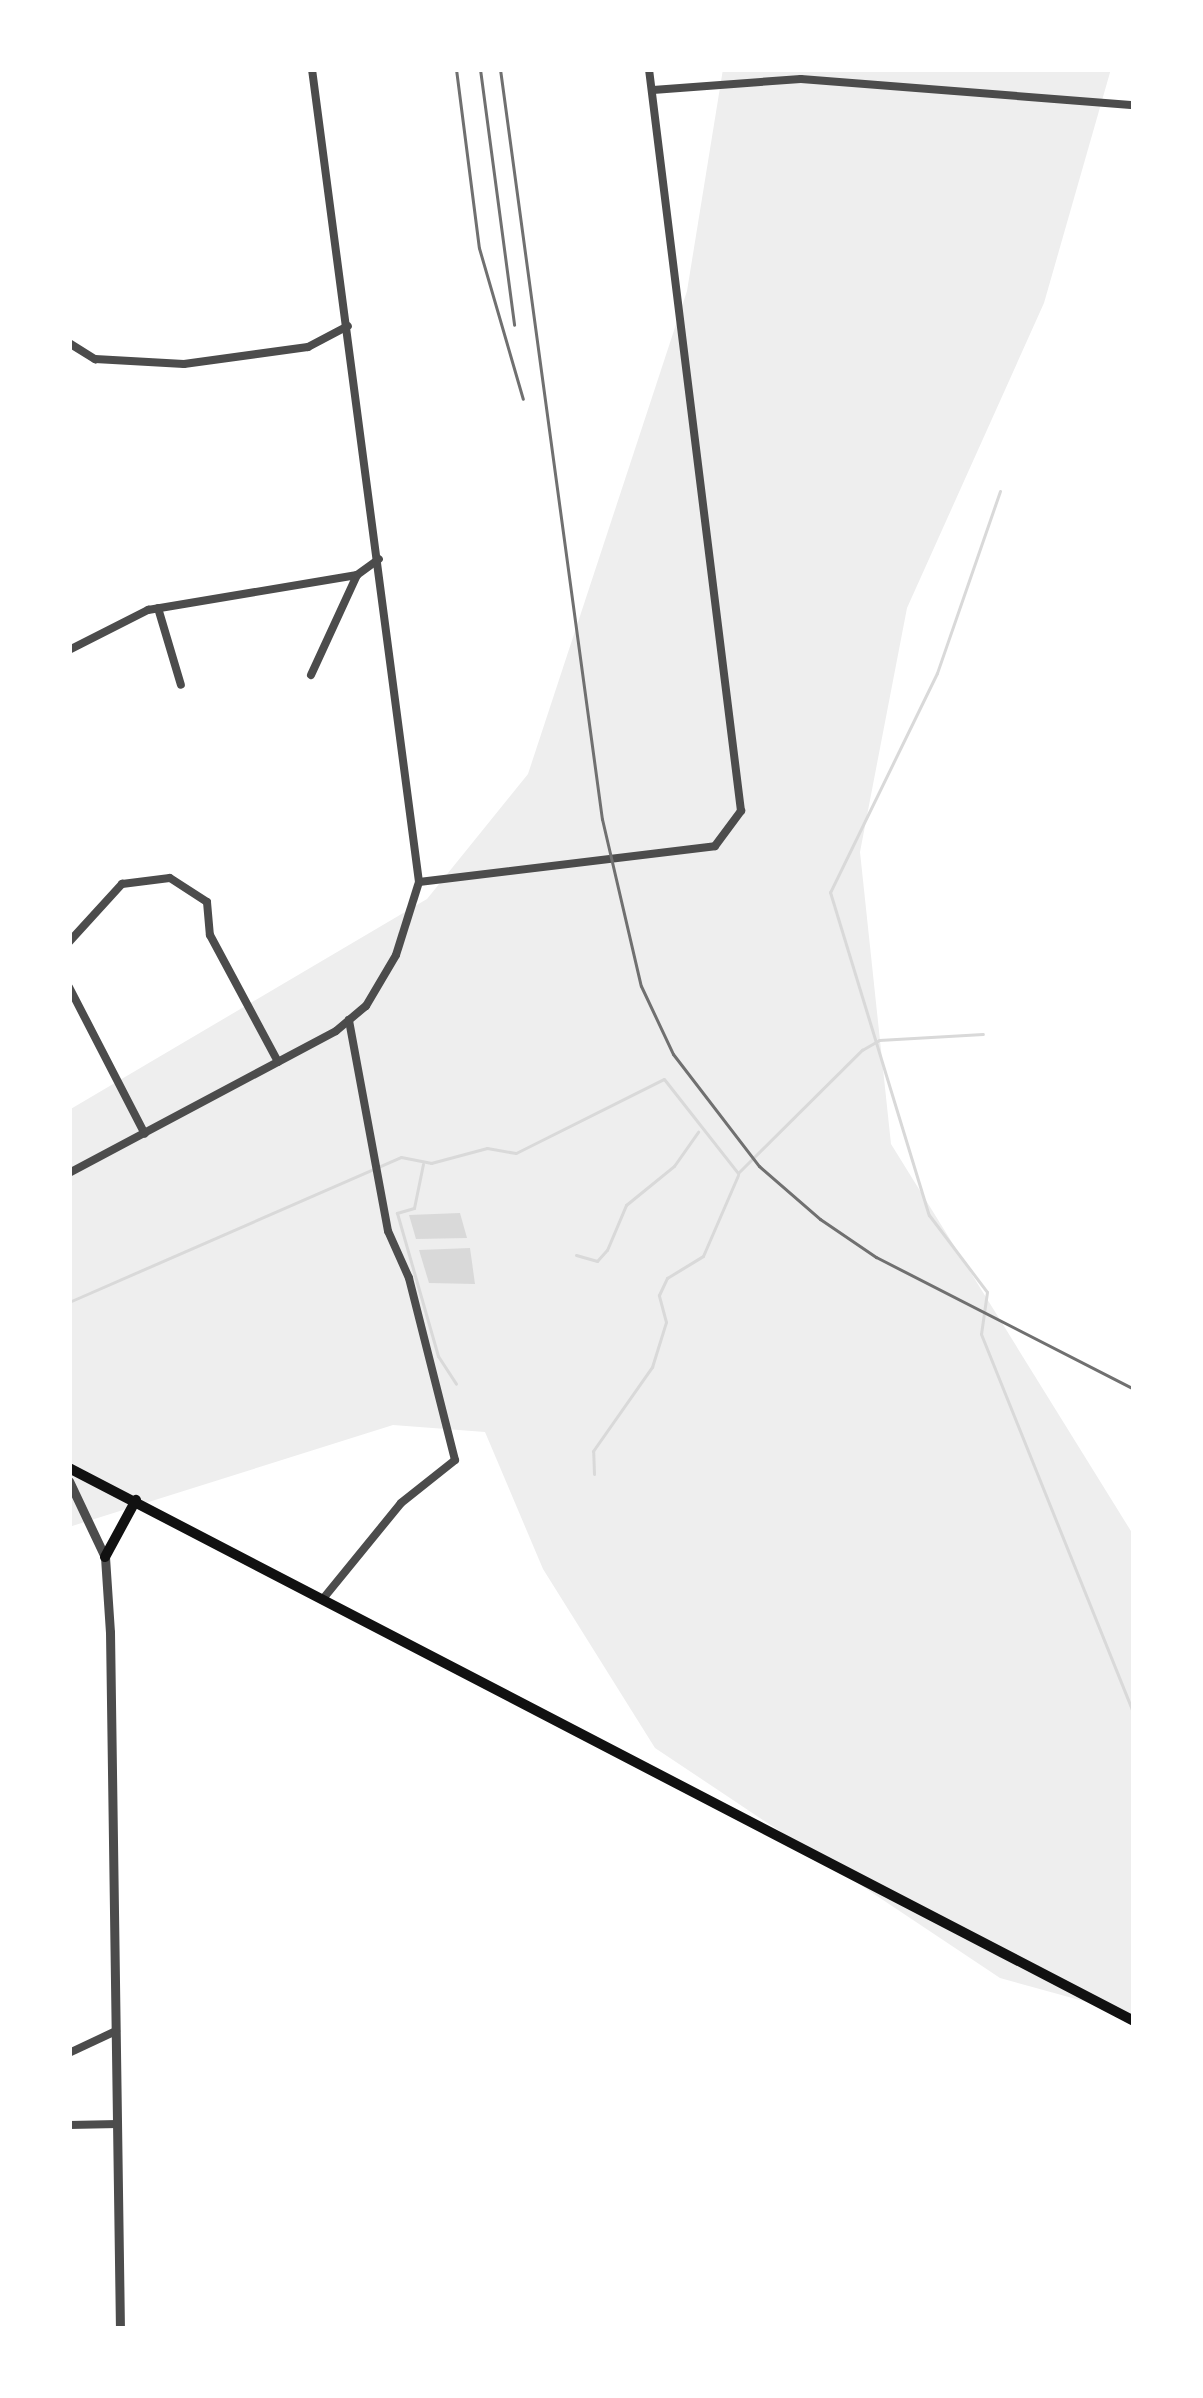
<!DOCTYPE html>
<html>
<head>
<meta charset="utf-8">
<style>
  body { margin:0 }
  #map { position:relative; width:1203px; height:2398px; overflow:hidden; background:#fff; font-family:"Space Grotesk",sans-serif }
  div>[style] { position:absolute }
  .green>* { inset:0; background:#eee }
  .water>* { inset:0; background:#d9d9d9 }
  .stream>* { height:3px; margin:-1.5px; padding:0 1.5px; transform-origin:1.5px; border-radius:1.5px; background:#d9d9d9 }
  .minor>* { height:8px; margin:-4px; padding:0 4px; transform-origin:4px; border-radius:4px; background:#4c4c4c }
  .tertiary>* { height:9px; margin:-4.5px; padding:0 4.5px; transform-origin:4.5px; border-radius:4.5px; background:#4c4c4c }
  .secondary>* { height:10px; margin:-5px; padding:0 5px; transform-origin:5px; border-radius:5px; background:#111 }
  .rail>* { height:3px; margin:-1.5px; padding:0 1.5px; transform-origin:1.5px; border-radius:1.5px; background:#707070 }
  span { translate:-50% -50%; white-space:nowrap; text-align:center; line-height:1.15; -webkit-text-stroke:9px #fff; paint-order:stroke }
  .frame { position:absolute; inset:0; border:72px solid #fff; pointer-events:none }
</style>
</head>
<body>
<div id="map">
  <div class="green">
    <i style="clip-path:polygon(723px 69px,1111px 69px,1044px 303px,907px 608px,860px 852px,891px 1144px,1134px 1536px,1134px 2015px,1000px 1978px,655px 1748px,543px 1569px,485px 1432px,393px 1425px,69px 1527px,69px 1110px,427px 899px,528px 774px,687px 291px)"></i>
  </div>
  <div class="water">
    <i style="clip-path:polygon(460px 1213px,467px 1238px,416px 1239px,409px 1215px)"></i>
    <i style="clip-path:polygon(470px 1248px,475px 1284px,429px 1283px,419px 1250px)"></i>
  </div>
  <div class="stream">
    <i style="left:1000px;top:491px;width:193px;rotate:109.1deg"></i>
    <i style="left:937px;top:673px;width:244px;rotate:116deg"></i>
    <i style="left:830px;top:892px;width:338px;rotate:73deg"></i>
    <i style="left:929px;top:1215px;width:96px;rotate:53deg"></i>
    <i style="left:987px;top:1292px;width:42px;rotate:98.1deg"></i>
    <i style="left:981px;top:1334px;width:410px;rotate:68.1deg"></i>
    <i style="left:423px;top:1164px;width:45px;rotate:101.6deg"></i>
    <i style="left:414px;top:1208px;width:18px;rotate:164deg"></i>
    <i style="left:397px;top:1213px;width:149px;rotate:74deg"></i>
    <i style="left:438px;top:1356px;width:33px;rotate:57deg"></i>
    <i style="left:576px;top:1255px;width:22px;rotate:16deg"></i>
    <i style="left:597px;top:1261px;width:15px;rotate:-48deg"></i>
    <i style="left:607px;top:1250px;width:49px;rotate:-67.1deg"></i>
    <i style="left:626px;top:1205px;width:62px;rotate:-39.1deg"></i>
    <i style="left:674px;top:1166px;width:42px;rotate:-54.8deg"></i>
    <i style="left:69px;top:1302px;width:362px;rotate:-23.6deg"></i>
    <i style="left:401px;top:1157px;width:31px;rotate:11deg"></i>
    <i style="left:431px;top:1163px;width:58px;rotate:-15deg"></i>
    <i style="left:487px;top:1148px;width:29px;rotate:10deg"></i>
    <i style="left:516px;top:1153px;width:165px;rotate:-26.6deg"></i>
    <i style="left:664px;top:1079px;width:120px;rotate:51.8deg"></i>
    <i style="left:738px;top:1173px;width:175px;rotate:-44.8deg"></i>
    <i style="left:862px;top:1050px;width:20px;rotate:-30deg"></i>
    <i style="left:879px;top:1040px;width:104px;rotate:-3.3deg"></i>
    <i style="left:594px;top:1474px;width:23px;rotate:-92deg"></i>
    <i style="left:593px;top:1451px;width:103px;rotate:-54.9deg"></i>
    <i style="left:652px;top:1367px;width:47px;rotate:-72.7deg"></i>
    <i style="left:666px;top:1322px;width:28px;rotate:-105deg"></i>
    <i style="left:659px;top:1295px;width:19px;rotate:-65deg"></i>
    <i style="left:667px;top:1278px;width:42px;rotate:-31.4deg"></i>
    <i style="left:703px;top:1256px;width:88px;rotate:-66.6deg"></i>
  </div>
  <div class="minor">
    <i style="left:653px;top:90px;width:148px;rotate:-4.3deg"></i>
    <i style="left:801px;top:79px;width:334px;rotate:4.5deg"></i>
    <i style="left:69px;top:343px;width:31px;rotate:32deg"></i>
    <i style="left:95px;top:359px;width:89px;rotate:3.2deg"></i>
    <i style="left:184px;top:364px;width:125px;rotate:-7.8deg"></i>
    <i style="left:308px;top:347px;width:45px;rotate:-27.7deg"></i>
    <i style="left:158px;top:608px;width:80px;rotate:73.4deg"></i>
    <i style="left:69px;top:650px;width:89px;rotate:-26.9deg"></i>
    <i style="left:148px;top:610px;width:212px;rotate:-9.5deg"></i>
    <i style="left:311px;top:675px;width:110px;rotate:-65.3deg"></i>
    <i style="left:357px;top:575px;width:27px;rotate:-36deg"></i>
    <i style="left:419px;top:882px;width:298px;rotate:-6.9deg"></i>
    <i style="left:715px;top:846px;width:44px;rotate:-53.4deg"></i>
    <i style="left:741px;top:811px;width:748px;rotate:-97.07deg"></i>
    <i style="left:69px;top:942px;width:79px;rotate:-47.6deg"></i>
    <i style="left:122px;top:884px;width:48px;rotate:-7.1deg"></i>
    <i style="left:170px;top:878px;width:44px;rotate:33deg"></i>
    <i style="left:207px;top:902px;width:33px;rotate:85deg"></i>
    <i style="left:210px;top:935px;width:144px;rotate:61.8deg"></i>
    <i style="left:69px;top:987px;width:165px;rotate:62.7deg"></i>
    <i style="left:69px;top:1173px;width:302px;rotate:-28deg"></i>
    <i style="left:336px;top:1031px;width:39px;rotate:-40deg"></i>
    <i style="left:366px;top:1006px;width:59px;rotate:-59.5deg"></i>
    <i style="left:396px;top:955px;width:77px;rotate:-72.5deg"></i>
    <i style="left:419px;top:882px;width:820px;rotate:-97.5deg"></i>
    <i style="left:322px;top:1600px;width:125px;rotate:-50.8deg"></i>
    <i style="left:401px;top:1503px;width:69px;rotate:-38.5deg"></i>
    <i style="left:455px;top:1460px;width:188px;rotate:-104.2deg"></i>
    <i style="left:409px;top:1278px;width:51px;rotate:-114.1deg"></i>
    <i style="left:388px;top:1231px;width:215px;rotate:-100.5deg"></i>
    <i style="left:69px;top:2053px;width:52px;rotate:-25.1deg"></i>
    <i style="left:69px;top:2125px;width:49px;rotate:-1.2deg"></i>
  </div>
  <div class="tertiary">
    <i style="left:69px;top:1481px;width:84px;rotate:64.7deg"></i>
    <i style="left:105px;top:1557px;width:75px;rotate:86.2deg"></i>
    <i style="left:110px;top:1632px;width:697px;rotate:89.18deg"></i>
  </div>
  <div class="secondary">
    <i style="left:69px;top:1468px;width:1200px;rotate:27.44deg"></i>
    <i style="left:105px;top:1557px;width:65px;rotate:-61.5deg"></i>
  </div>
  <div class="rail">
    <i style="left:456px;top:69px;width:180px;rotate:82.7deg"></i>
    <i style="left:479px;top:248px;width:157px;rotate:73.8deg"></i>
    <i style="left:480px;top:69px;width:258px;rotate:82.4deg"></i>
    <i style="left:500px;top:69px;width:757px;rotate:82.26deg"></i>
    <i style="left:602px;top:819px;width:171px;rotate:76.9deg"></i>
    <i style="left:641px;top:986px;width:75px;rotate:64.8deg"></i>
    <i style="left:673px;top:1054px;width:141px;rotate:52.5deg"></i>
    <i style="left:759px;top:1166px;width:81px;rotate:41deg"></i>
    <i style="left:820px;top:1219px;width:68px;rotate:34.2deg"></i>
    <i style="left:876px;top:1257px;width:290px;rotate:27.1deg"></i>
  </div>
  <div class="frame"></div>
</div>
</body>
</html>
